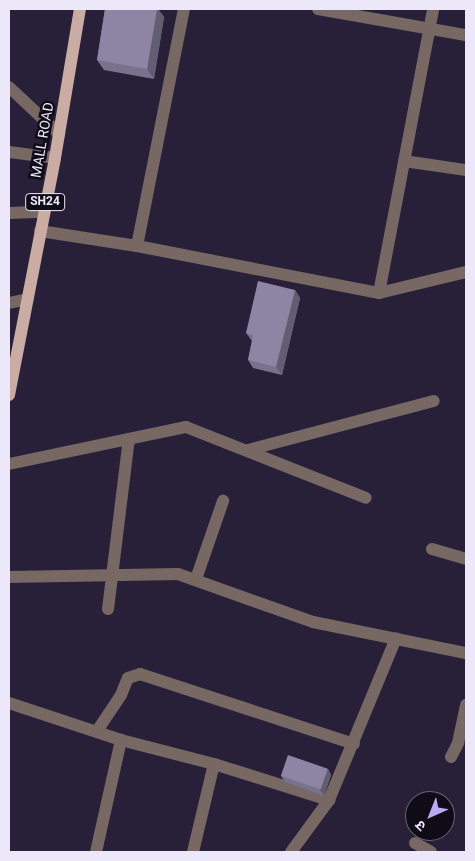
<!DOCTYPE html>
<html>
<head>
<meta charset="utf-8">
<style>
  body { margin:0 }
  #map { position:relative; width:475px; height:861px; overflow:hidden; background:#282038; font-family:Roboto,"Noto Sans Devanagari",sans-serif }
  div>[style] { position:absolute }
  .minor>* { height:12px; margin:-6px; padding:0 6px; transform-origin:6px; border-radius:6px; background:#776864 }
  .primary>* { height:12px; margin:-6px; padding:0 6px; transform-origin:6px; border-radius:6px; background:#caaca3 }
  .wall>* { inset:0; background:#79728c }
  .shaded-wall>* { inset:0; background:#635d72 }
  .building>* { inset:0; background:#8d85a3; transform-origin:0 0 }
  span { translate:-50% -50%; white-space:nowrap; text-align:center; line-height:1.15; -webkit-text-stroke:5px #0f0c17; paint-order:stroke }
  .shield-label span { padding:1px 4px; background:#0f0c17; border:1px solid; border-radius:4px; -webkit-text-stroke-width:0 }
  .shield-label { font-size:12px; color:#ede8f9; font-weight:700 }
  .street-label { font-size:14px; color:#ede8f9 }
  .frame { position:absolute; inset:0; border:10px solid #ede8f9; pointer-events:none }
  .north { position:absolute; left:405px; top:791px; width:50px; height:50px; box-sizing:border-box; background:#0f0c17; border:1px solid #686471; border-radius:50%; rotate:224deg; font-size:14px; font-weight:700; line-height:20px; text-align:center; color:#ede8f9 }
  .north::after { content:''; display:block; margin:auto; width:18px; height:22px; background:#b8abf7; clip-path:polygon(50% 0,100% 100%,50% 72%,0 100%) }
</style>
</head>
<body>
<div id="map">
  <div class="minor">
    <i style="left:318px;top:9px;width:150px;rotate:10deg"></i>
    <i style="left:9px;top:87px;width:69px;rotate:43.2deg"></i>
    <i style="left:9px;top:152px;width:46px;rotate:7.4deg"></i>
    <i style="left:404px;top:161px;width:63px;rotate:8.3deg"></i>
    <i style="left:9px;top:213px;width:34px;rotate:-2deg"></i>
    <i style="left:40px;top:231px;width:98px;rotate:8.8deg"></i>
    <i style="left:137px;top:246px;width:247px;rotate:11deg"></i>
    <i style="left:379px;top:293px;width:89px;rotate:-13.6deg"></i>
    <i style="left:137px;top:246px;width:242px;rotate:-78.8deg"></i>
    <i style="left:379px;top:293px;width:289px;rotate:-79.2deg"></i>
    <i style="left:9px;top:303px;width:19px;rotate:-12deg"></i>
    <i style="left:248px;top:450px;width:192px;rotate:-14.8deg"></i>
    <i style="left:9px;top:464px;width:181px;rotate:-11.8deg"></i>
    <i style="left:186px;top:427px;width:193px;rotate:21.5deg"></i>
    <i style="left:432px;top:549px;width:35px;rotate:16deg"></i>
    <i style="left:9px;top:577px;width:169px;rotate:-1deg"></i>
    <i style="left:178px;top:574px;width:143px;rotate:19.6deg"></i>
    <i style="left:313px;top:622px;width:156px;rotate:11.5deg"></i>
    <i style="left:196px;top:579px;width:83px;rotate:-70.9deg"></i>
    <i style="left:108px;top:609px;width:171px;rotate:-83deg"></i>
    <i style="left:9px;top:703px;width:118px;rotate:18.3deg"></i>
    <i style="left:121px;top:740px;width:96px;rotate:14.5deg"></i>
    <i style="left:214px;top:764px;width:121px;rotate:17.4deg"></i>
    <i style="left:97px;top:731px;width:43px;rotate:-56.3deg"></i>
    <i style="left:121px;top:695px;width:18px;rotate:-68deg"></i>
    <i style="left:128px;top:678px;width:13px;rotate:-18deg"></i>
    <i style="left:140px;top:674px;width:225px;rotate:18.1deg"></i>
    <i style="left:451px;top:757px;width:16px;rotate:-63deg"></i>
    <i style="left:458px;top:743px;width:39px;rotate:-78deg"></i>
    <i style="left:415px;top:843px;width:18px;rotate:29deg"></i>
    <i style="left:96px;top:852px;width:115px;rotate:-77.4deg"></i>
    <i style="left:193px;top:852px;width:90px;rotate:-76.6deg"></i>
    <i style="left:291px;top:852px;width:64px;rotate:-53.8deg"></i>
    <i style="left:329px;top:800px;width:175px;rotate:-67.5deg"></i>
  </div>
  <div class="primary">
    <i style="left:9px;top:395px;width:241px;rotate:-79deg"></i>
    <i style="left:55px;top:158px;width:151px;rotate:-80.5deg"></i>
  </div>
  <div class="wall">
    <i style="clip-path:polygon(105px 9px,158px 9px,164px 17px,154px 79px,104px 70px,97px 60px)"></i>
    <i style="clip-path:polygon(295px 290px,300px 298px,282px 375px,253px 368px,248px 360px,252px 341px,246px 333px)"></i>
    <i style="clip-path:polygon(328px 769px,331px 775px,324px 796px,285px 782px,281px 776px)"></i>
  </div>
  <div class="shaded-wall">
    <i style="clip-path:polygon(157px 9px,158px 9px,164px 17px,154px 79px,147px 69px)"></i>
    <i style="clip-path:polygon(295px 290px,300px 298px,282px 375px,276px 367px)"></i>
    <i style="clip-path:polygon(328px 769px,331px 775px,324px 796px,320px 790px)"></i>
  </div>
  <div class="building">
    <i style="clip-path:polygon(105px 9px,157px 9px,147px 69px,97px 60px)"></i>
    <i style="clip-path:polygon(258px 281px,295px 290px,276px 367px,248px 360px,253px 335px,246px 333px)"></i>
    <i style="left:288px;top:755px;width:42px;height:22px;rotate:19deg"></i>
  </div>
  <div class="shield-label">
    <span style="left:45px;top:202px">SH24</span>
  </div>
  <div class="street-label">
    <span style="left:42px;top:140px;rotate:-80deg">MALL ROAD</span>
  </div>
  <div class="frame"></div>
  <div class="north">उ</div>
</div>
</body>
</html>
